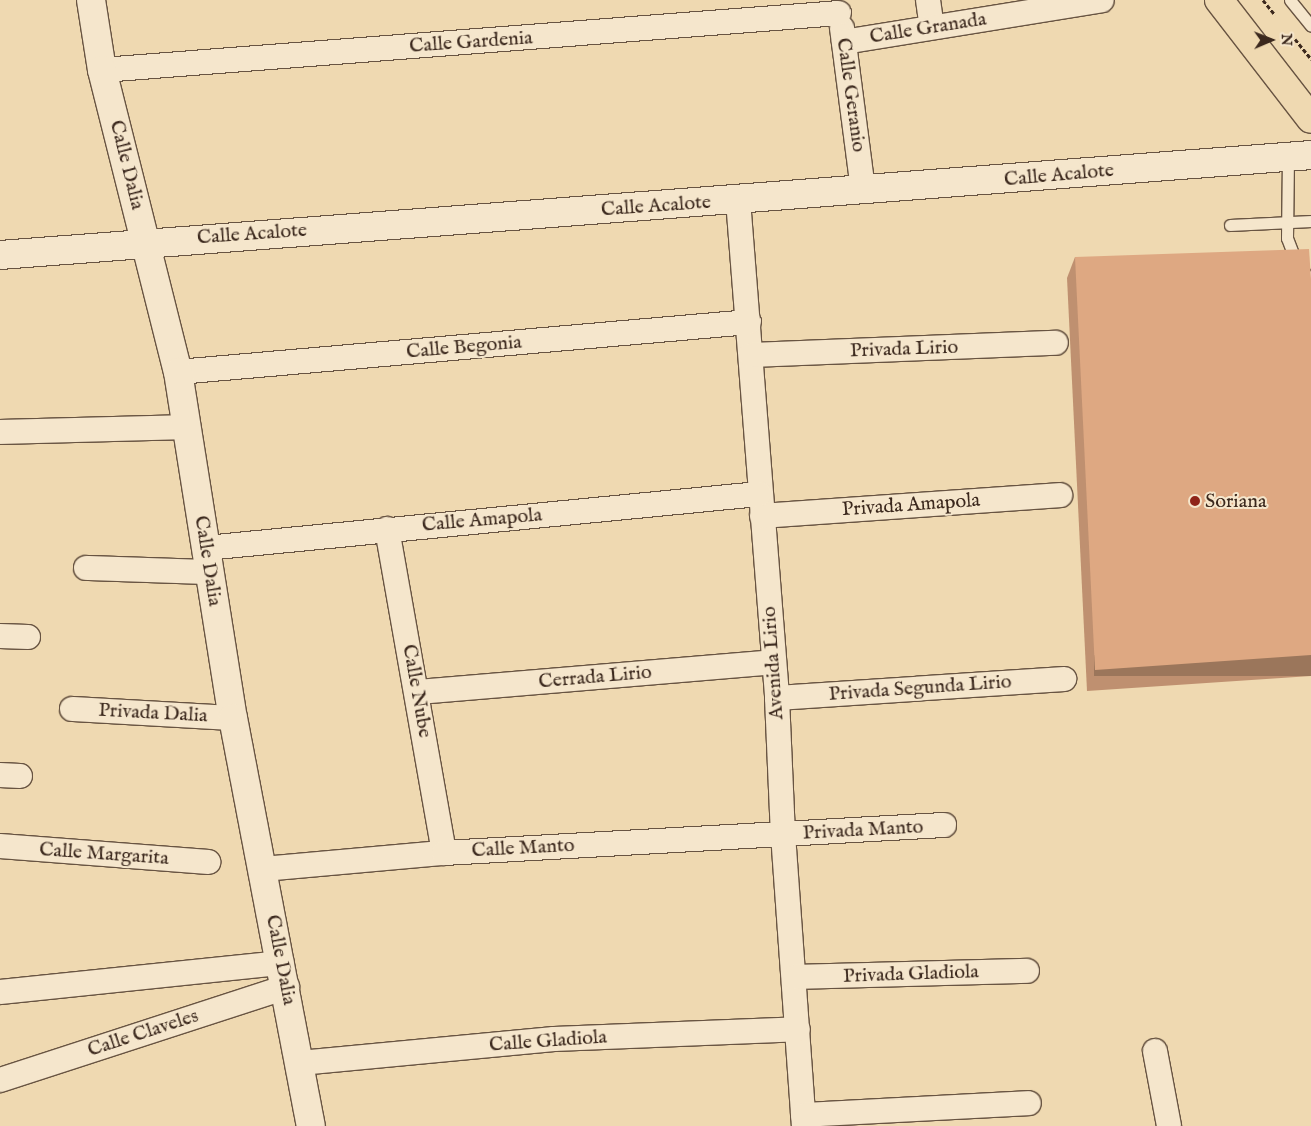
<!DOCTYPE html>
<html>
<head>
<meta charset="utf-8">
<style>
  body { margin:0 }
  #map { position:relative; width:1311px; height:1126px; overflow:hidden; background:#efd9b1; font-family:"IM FELL English",serif }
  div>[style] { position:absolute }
  .path>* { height:3px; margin-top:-1.5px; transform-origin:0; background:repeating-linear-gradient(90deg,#3b281d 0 4px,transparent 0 6.5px) }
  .roads { filter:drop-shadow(1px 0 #685442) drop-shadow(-1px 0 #685442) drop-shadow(0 1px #685442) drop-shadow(0 -1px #685442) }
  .lane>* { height:11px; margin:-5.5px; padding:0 5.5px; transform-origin:5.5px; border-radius:5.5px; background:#f5e6cc }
  .street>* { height:24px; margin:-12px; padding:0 12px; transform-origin:12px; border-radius:12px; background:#f5e6cc }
  .secondary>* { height:28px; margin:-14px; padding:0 14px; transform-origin:14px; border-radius:14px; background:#f5e6cc }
  .primary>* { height:28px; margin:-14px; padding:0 14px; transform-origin:14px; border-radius:14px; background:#efd9b1 }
  .wall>* { inset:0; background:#bf9070 }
  .shaded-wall>* { inset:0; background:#9b765b; transform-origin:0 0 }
  .building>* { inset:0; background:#dea882 }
  .dots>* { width:14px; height:14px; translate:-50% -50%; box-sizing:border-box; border:2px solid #f5e6cc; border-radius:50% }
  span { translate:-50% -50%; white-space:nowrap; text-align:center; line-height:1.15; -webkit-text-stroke:4px #f5e6cc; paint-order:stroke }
  .street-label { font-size:20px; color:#3b281d }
  .poi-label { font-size:20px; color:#3b281d }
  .left { translate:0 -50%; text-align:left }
  .north { position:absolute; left:1246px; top:15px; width:50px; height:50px; -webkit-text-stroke:4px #f5e6cc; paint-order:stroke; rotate:89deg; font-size:14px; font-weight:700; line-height:20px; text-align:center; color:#3b281d }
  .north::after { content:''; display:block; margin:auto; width:18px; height:22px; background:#3b281d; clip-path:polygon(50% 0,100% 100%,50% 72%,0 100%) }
</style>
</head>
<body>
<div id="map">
  <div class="path">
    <i style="left:1263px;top:0;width:19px;rotate:51deg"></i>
    <i style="left:1295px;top:39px;width:26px;rotate:51deg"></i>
  </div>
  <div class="roads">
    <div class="lane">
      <i style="left:1290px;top:0;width:33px;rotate:51deg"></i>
      <i style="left:1288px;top:157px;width:81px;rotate:90.7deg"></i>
      <i style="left:1287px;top:238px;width:22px;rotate:69deg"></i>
      <i style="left:1295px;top:259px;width:28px;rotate:55deg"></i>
      <i style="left:1230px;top:225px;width:81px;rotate:-2.8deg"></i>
    </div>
    <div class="street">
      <i style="left:928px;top:0;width:27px;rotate:82deg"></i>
      <i style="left:842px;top:28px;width:163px;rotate:82.6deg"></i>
      <i style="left:844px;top:42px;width:261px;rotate:-9.2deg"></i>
      <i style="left:102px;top:70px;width:739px;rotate:-4.42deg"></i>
      <i style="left:738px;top:200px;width:500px;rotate:85.5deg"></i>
      <i style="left:777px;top:698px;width:136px;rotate:87.5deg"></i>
      <i style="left:783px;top:834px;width:293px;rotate:85.9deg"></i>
      <i style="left:751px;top:355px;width:305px;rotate:-2.3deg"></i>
      <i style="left:178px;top:372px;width:573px;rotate:-5deg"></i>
      <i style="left:0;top:432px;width:187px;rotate:-1.5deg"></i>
      <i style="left:762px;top:516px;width:299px;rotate:-4deg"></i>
      <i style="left:387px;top:529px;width:329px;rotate:80deg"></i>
      <i style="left:206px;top:548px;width:556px;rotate:-5.58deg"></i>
      <i style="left:86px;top:568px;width:123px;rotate:1.9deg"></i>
      <i style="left:0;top:636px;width:28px;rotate:2deg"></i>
      <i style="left:418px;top:692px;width:356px;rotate:-4.8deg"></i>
      <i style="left:777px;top:698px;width:288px;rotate:-3.8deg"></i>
      <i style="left:72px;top:709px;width:161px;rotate:3.2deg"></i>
      <i style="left:0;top:775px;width:20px;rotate:3deg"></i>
      <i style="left:0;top:846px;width:209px;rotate:4.4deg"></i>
      <i style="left:263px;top:869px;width:182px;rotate:-5.1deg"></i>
      <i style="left:444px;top:853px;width:501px;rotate:-3.21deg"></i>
      <i style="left:795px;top:977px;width:232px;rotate:-1.5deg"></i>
      <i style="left:0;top:992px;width:283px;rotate:-5.9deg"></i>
      <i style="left:1155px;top:1051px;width:76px;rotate:79.4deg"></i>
      <i style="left:300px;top:1063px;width:255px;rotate:-5.4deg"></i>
      <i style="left:554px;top:1039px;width:244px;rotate:-2.3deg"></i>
      <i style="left:0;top:1080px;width:302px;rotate:-18deg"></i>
      <i style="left:803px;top:1115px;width:226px;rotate:-3deg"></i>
    </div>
    <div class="secondary">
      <i style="left:91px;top:0;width:71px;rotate:81.1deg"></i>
      <i style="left:102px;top:70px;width:311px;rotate:75.9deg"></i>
      <i style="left:178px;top:372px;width:350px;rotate:81deg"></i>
      <i style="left:233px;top:718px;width:415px;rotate:79.2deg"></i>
      <i style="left:0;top:255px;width:1315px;rotate:-4.36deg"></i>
    </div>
    <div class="primary">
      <i style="left:1219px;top:0;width:150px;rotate:52.3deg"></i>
    </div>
  </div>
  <div class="wall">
    <i style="clip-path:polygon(1075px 257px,1311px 279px,1311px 676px,1087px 691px,1067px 278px)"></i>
  </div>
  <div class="shaded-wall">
    <i style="left:1311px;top:655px;width:21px;height:217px;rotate:90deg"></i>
  </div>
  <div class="building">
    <i style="clip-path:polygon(1309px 249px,1311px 279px,1311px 655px,1095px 670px,1075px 257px)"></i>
  </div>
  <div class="dots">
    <i style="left:1195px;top:501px;background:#8f2418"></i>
  </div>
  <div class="street-label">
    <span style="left:928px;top:28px;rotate:-9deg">Calle Granada</span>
    <span style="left:471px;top:42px;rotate:-4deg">Calle Gardenia</span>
    <span style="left:851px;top:95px;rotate:82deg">Calle Geranio</span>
    <span style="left:127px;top:165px;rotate:76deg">Calle Dalia</span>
    <span style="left:1059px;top:175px;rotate:-5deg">Calle Acalote</span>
    <span style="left:656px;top:206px;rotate:-4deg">Calle Acalote</span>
    <span style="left:252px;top:234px;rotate:-4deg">Calle Acalote</span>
    <span style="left:464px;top:347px;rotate:-5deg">Calle Begonia</span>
    <span style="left:904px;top:349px;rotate:-2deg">Privada Lirio</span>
    <span style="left:911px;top:505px;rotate:-4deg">Privada Amapola</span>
    <span style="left:482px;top:520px;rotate:-5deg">Calle Amapola</span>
    <span style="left:208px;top:561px;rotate:81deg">Calle Dalia</span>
    <span style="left:773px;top:663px;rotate:-94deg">Avenida Lirio</span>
    <span style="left:595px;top:677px;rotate:-5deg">Cerrada Lirio</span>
    <span style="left:920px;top:688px;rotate:-4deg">Privada Segunda Lirio</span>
    <span style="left:417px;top:691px;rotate:80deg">Calle Nube</span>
    <span style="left:153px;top:713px;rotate:3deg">Privada Dalia</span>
    <span style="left:863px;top:830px;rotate:-3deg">Privada Manto</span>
    <span style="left:523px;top:848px;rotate:-3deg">Calle Manto</span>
    <span style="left:104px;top:854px;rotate:4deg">Calle Margarita</span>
    <span style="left:281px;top:960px;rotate:79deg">Calle Dalia</span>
    <span style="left:911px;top:974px;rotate:-2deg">Privada Gladiola</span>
    <span style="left:143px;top:1033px;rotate:-18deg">Calle Claveles</span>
    <span style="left:548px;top:1041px;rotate:-4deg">Calle Gladiola</span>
  </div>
  <div class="poi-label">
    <span class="left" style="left:1205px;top:501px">Soriana</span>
  </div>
  <div class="north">N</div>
</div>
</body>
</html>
